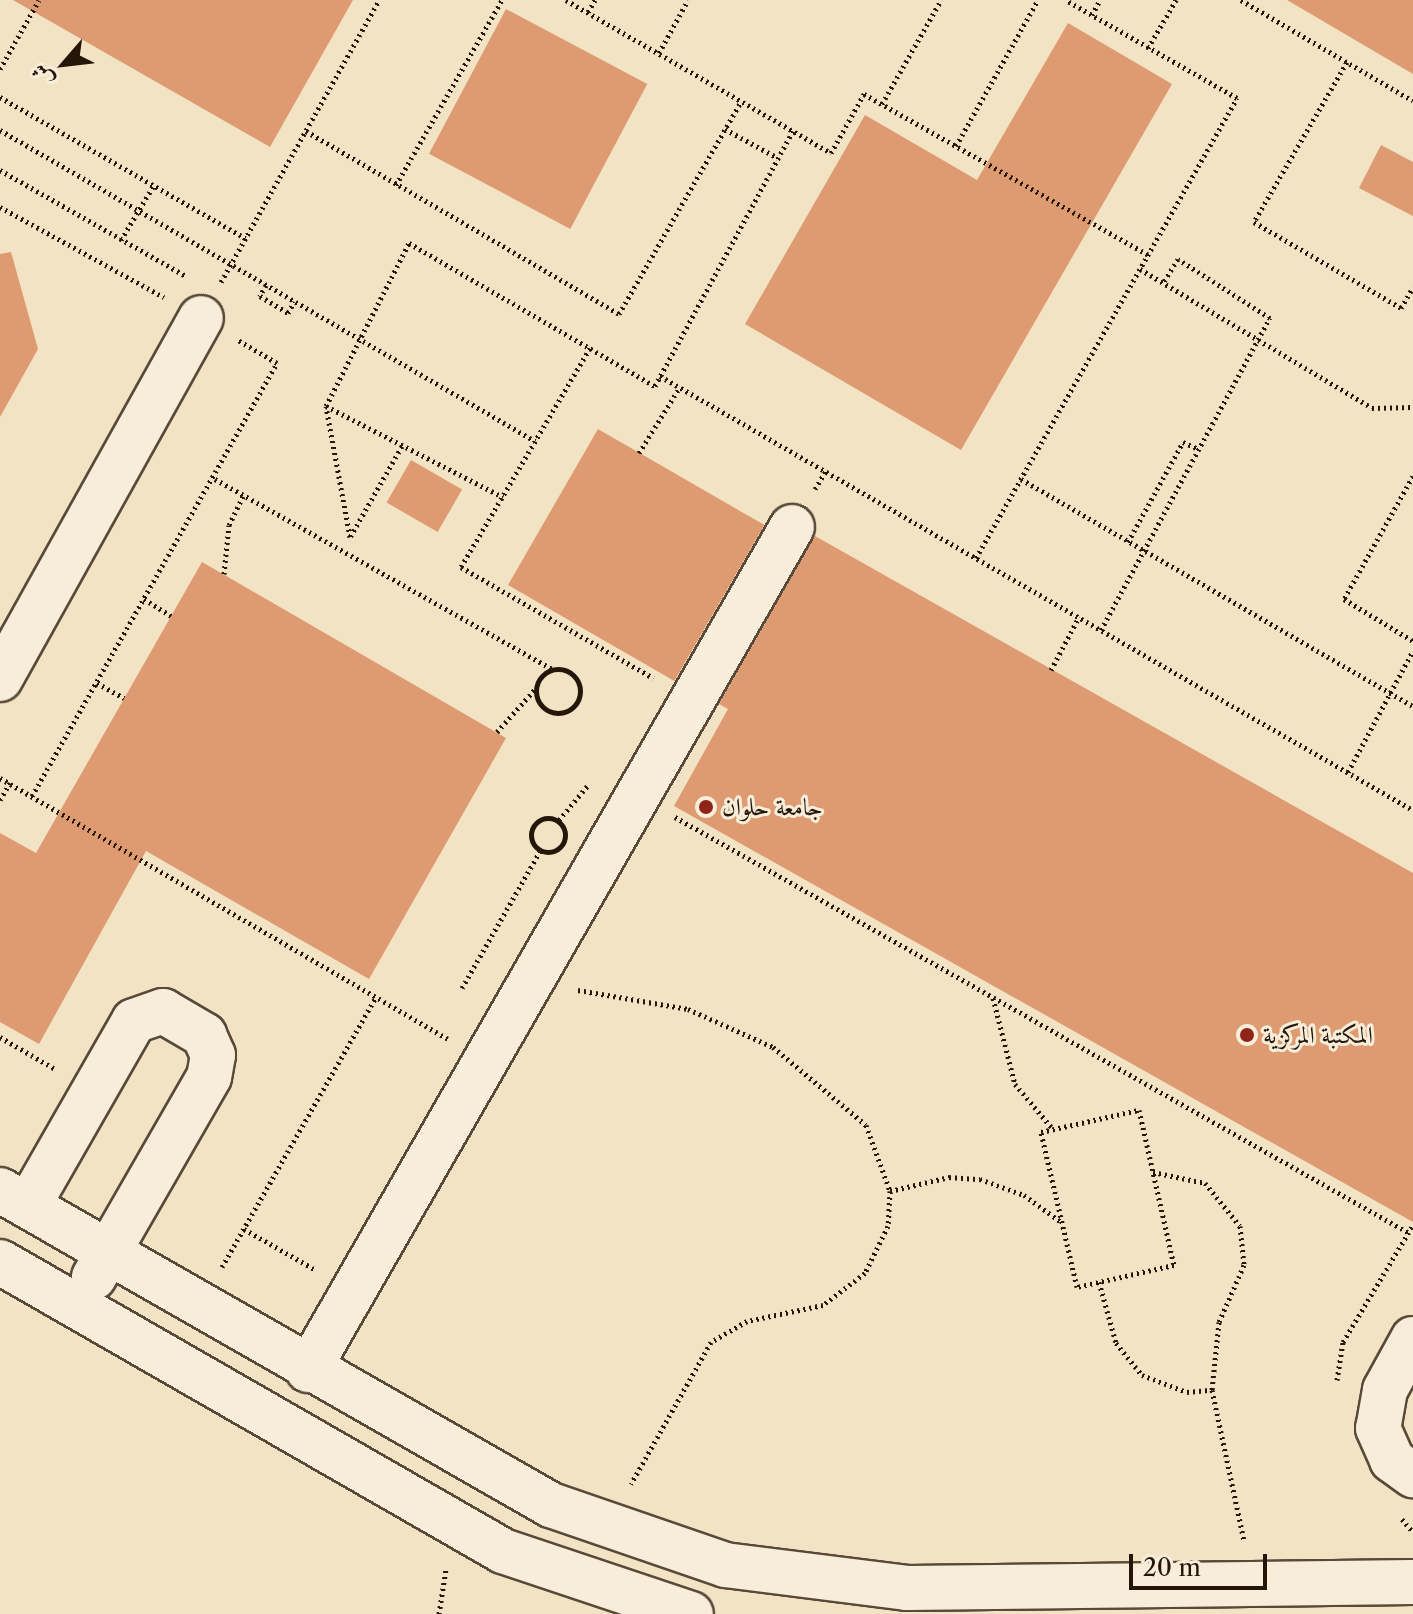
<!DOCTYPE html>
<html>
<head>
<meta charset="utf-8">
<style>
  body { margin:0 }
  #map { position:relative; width:1413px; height:1614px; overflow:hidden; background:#f2e3c5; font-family:"Libre Caslon Text",Amiri,serif }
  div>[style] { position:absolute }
  .building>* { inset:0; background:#de9a70; transform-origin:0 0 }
  .path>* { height:5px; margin-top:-2.5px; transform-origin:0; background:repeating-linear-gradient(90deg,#25160a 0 2px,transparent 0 6px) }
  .path>.ring { margin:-2.5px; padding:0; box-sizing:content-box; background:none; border:5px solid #25160a; border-radius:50% }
  .roads { filter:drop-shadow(2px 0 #584939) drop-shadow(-2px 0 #584939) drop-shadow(0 2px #584939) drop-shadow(0 -2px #584939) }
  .minor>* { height:44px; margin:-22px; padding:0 22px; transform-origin:22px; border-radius:22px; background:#f7edd9 }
  .dots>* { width:22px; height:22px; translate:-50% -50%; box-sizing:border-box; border:4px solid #f7edd9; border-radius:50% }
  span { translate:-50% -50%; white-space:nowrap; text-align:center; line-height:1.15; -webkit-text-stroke:6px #f7edd9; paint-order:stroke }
  .poi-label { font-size:24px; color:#25160a }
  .left { translate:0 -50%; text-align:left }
  .north { position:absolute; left:24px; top:24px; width:80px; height:80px; -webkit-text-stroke:6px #f7edd9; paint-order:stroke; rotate:242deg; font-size:22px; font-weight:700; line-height:32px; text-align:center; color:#25160a }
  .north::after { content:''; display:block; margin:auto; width:28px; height:36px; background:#25160a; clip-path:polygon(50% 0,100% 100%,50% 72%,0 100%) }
  .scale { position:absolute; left:1129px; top:1554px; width:138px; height:36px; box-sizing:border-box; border:4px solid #25160a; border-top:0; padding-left:10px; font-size:24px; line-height:28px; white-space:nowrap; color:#25160a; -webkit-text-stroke:6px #f7edd9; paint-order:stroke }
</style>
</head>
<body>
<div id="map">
  <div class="building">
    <i style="clip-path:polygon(13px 0,353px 0,270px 147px)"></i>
    <i style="clip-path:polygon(1287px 0,1413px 0,1413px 74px)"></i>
    <i style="left:506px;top:9px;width:160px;height:164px;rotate:28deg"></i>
    <i style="clip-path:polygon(1068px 23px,1172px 84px,961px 450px,745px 324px,865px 115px,977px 180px)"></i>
    <i style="clip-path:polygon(1381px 145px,1413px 162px,1413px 216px,1359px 188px)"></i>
    <i style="clip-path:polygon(11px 252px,38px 349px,0 417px,0 254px)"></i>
    <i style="left:598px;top:429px;width:192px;height:180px;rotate:30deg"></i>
    <i style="left:411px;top:460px;width:59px;height:49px;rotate:30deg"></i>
    <i style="clip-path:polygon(815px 536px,1413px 873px,1413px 1222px,674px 806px,728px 709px,719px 704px)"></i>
    <i style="clip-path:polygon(202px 562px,506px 738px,369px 979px,146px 851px,39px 1044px,0 1022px,0 833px,36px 853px)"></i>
  </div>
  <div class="path">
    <i style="left:566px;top:0;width:306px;rotate:30deg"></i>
    <i style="left:831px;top:153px;width:68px;rotate:-60.8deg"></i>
    <i style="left:864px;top:94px;width:326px;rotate:29.5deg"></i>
    <i style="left:1241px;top:0;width:199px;rotate:30.4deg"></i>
    <i style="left:588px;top:12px;width:14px;rotate:-60deg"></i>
    <i style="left:1092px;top:15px;width:17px;rotate:-62deg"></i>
    <i style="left:1148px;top:48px;width:56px;rotate:-59.7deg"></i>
    <i style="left:659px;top:53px;width:60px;rotate:-61.3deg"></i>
    <i style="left:1347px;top:62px;width:185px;rotate:120.2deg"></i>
    <i style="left:1254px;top:222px;width:170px;rotate:30.3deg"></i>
    <i style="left:1401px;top:308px;width:24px;rotate:-60deg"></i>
    <i style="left:0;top:69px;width:79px;rotate:-60.5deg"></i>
    <i style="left:0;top:97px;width:283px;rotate:29.9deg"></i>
    <i style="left:882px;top:104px;width:120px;rotate:-60.4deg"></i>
    <i style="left:725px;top:129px;width:60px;rotate:28.7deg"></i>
    <i style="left:0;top:130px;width:619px;rotate:30.17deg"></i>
    <i style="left:306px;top:131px;width:363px;rotate:30.3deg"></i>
    <i style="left:619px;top:314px;width:245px;rotate:-60.1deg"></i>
    <i style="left:956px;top:146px;width:167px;rotate:-60.7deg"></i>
    <i style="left:0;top:170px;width:214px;rotate:29.7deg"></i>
    <i style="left:396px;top:185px;width:213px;rotate:-60.2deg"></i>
    <i style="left:0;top:207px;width:187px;rotate:28.8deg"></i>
    <i style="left:121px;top:240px;width:64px;rotate:-59deg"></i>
    <i style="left:1140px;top:269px;width:270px;rotate:30.9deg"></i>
    <i style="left:1372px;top:408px;width:41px;rotate:-1.4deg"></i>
    <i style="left:221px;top:282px;width:323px;rotate:-60.7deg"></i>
    <i style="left:266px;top:285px;width:13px;rotate:119deg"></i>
    <i style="left:260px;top:296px;width:33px;rotate:31deg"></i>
    <i style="left:288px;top:313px;width:13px;rotate:-61deg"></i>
    <i style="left:590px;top:348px;width:254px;rotate:120.5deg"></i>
    <i style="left:461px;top:567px;width:222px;rotate:30deg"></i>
    <i style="left:660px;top:376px;width:869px;rotate:29.96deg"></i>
    <i style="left:326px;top:406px;width:199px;rotate:27.2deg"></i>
    <i style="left:402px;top:446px;width:105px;rotate:119.7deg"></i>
    <i style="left:350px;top:537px;width:133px;rotate:-100.4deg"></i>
    <i style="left:326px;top:406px;width:183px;rotate:-63deg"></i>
    <i style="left:409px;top:243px;width:285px;rotate:30.2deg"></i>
    <i style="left:655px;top:386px;width:290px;rotate:-61.6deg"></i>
    <i style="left:639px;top:453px;width:78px;rotate:-58.2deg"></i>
    <i style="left:1413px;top:476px;width:141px;rotate:119.3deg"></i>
    <i style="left:1344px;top:599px;width:81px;rotate:31.3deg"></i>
    <i style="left:215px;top:479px;width:389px;rotate:29.4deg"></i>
    <i style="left:1021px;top:479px;width:453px;rotate:30.1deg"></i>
    <i style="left:815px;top:489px;width:21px;rotate:-59deg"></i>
    <i style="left:1128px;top:542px;width:114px;rotate:-61.2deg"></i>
    <i style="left:1183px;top:442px;width:17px;rotate:24deg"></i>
    <i style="left:976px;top:558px;width:529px;rotate:-60.43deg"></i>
    <i style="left:1237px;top:98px;width:197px;rotate:-150.2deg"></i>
    <i style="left:224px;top:574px;width:49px;rotate:-84.2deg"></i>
    <i style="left:229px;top:525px;width:32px;rotate:-64deg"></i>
    <i style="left:144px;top:599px;width:32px;rotate:32deg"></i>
    <i style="left:1101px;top:630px;width:355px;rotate:-61.6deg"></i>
    <i style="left:1270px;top:318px;width:109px;rotate:-147.3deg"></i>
    <i style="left:1178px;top:259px;width:28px;rotate:122deg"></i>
    <i class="ring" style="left:536px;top:669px;width:39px;height:39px"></i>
    <i style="left:1051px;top:670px;width:60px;rotate:-62.2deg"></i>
    <i style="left:97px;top:683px;width:31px;rotate:29deg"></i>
    <i style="left:497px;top:732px;width:59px;rotate:-48.4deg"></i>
    <i style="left:1348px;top:772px;width:137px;rotate:-61.8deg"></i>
    <i style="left:0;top:778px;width:518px;rotate:30.22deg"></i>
    <i style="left:32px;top:796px;width:498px;rotate:-60.5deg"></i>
    <i style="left:277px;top:363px;width:45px;rotate:-149.5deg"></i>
    <i style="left:0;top:800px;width:20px;rotate:-60deg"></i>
    <i style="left:675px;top:817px;width:844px;rotate:29.54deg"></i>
    <i class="ring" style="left:531px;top:818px;width:29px;height:29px"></i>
    <i style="left:559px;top:820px;width:47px;rotate:-50.2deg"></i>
    <i style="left:462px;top:988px;width:158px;rotate:-60.3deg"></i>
    <i style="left:578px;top:990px;width:112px;rotate:9.8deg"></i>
    <i style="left:688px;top:1009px;width:93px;rotate:24.1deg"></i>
    <i style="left:773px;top:1047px;width:121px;rotate:40deg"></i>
    <i style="left:866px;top:1125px;width:70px;rotate:70deg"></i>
    <i style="left:890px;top:1191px;width:35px;rotate:93deg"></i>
    <i style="left:888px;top:1226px;width:52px;rotate:116.1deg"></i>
    <i style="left:865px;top:1273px;width:53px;rotate:142.7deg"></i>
    <i style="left:823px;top:1305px;width:78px;rotate:168.1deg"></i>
    <i style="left:747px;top:1321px;width:42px;rotate:149.7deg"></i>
    <i style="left:711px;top:1342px;width:163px;rotate:119.4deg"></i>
    <i style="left:993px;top:998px;width:89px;rotate:75.7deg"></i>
    <i style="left:1015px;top:1084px;width:59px;rotate:49.8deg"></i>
    <i style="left:0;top:1037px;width:64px;rotate:30.2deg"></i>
    <i style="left:1139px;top:1110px;width:159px;rotate:77.3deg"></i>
    <i style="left:1174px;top:1265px;width:99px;rotate:167.2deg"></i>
    <i style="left:1077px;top:1287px;width:159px;rotate:-103.1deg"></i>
    <i style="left:1041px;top:1132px;width:100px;rotate:-12.7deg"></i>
    <i style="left:1153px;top:1172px;width:53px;rotate:11.9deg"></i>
    <i style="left:1205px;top:1183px;width:55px;rotate:50.9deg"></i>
    <i style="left:1240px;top:1226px;width:39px;rotate:84deg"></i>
    <i style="left:1244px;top:1265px;width:62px;rotate:113.7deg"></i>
    <i style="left:1219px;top:1322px;width:68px;rotate:95.9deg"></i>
    <i style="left:1212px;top:1390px;width:153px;rotate:78deg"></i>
    <i style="left:890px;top:1191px;width:61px;rotate:-13.3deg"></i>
    <i style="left:949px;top:1177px;width:31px;rotate:4deg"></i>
    <i style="left:980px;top:1179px;width:47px;rotate:20deg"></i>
    <i style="left:1024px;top:1195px;width:46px;rotate:36.1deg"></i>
    <i style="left:244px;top:1229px;width:83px;rotate:29.7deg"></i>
    <i style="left:222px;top:1267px;width:311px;rotate:-60.3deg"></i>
    <i style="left:1099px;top:1282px;width:63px;rotate:74.4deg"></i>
    <i style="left:1116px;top:1343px;width:41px;rotate:50.9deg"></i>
    <i style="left:1142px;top:1375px;width:48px;rotate:20.7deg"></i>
    <i style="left:1187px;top:1392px;width:25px;rotate:-5deg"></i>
    <i style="left:1337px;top:1380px;width:38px;rotate:-81deg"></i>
    <i style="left:1343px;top:1342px;width:136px;rotate:-59.1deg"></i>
    <i style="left:1402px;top:1519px;width:17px;rotate:50deg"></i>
    <i style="left:439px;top:1614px;width:46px;rotate:-81.2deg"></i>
  </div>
  <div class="roads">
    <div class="minor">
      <i style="left:0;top:679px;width:413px;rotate:-60.9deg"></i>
      <i style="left:0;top:1190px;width:635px;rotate:29.76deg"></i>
      <i style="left:551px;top:1505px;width:184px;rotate:19deg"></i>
      <i style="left:725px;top:1565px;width:183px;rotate:7.2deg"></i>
      <i style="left:907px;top:1588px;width:506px;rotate:-0.68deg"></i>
      <i style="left:28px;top:1206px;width:213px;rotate:-60.2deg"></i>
      <i style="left:134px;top:1021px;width:31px;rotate:-19deg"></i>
      <i style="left:163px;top:1011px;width:48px;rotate:30.3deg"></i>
      <i style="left:204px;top:1035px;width:22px;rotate:66deg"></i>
      <i style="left:213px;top:1055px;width:22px;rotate:100deg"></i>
      <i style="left:209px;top:1077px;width:231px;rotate:119.9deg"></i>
      <i style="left:0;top:1262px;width:580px;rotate:29.88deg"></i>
      <i style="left:503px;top:1551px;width:198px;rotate:18.5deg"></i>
      <i style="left:1413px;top:1339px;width:58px;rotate:118.8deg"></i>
      <i style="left:1385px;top:1390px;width:39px;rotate:100deg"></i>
      <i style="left:1378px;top:1428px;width:35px;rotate:66deg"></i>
      <i style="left:1392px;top:1460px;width:26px;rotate:36deg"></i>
      <i style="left:308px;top:1370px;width:972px;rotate:-60.14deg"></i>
    </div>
  </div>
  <div class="dots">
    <i style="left:706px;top:807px;background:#8f2418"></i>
    <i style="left:1247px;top:1035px;background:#8f2418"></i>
  </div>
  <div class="poi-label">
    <span class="left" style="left:722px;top:807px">جامعة حلوان</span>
    <span class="left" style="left:1263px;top:1035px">المكتبة المركزية</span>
  </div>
  <div class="north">ش</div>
  <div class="scale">20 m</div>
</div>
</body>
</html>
